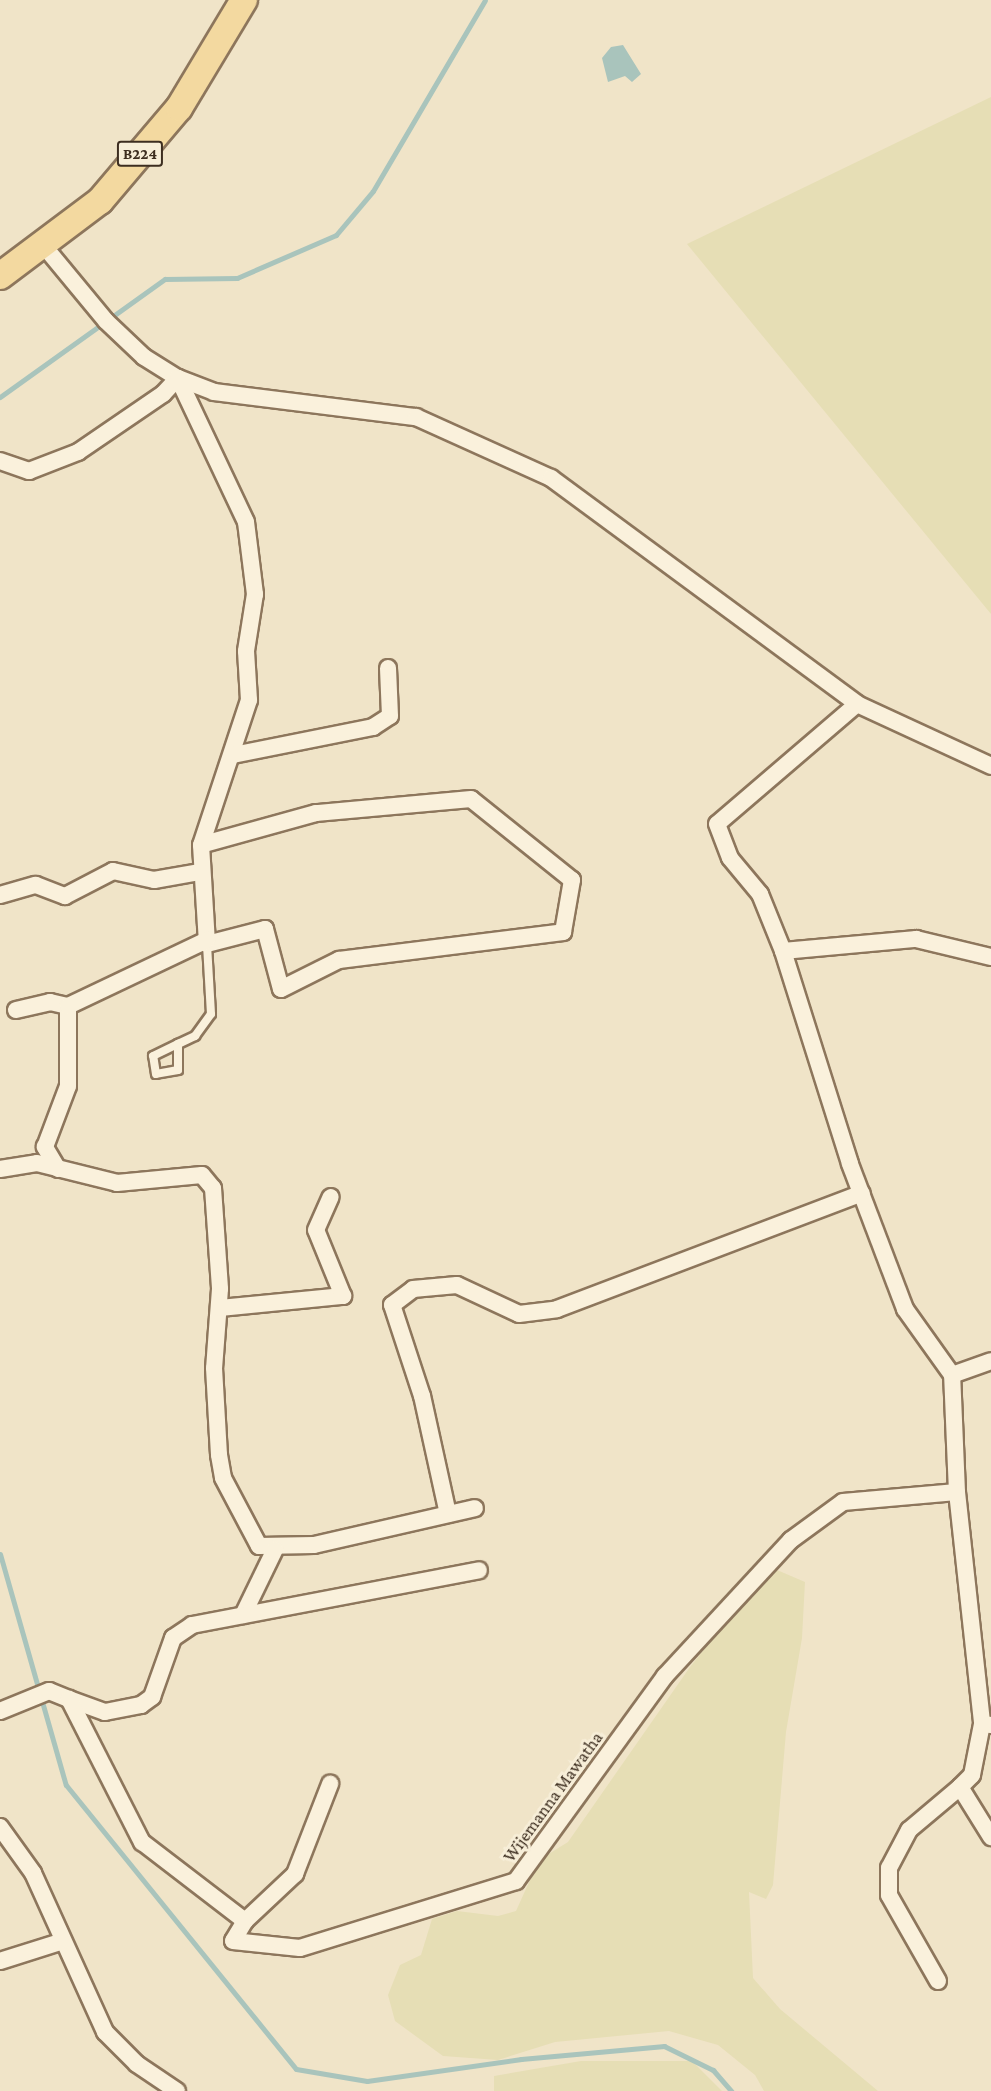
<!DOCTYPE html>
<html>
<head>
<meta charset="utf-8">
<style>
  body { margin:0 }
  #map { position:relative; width:991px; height:2091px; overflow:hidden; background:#f0e4c8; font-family:"Crimson Pro",serif }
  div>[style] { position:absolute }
  .farmland>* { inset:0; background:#e6deb5 }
  .water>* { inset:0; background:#a9c4bc }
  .stream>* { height:5px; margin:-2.5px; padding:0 2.5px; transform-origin:2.5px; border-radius:2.5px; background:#a9c4bc }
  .roads { filter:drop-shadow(2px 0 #8d765c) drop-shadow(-2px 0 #8d765c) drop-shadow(0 2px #8d765c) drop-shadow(0 -2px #8d765c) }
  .service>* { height:8px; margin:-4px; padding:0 4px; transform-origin:4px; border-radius:4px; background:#faf1dc }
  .minor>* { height:16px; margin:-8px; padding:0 8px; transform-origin:8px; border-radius:8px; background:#faf1dc }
  .primary>* { height:26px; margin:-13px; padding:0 13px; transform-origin:13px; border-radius:13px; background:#f3d9a0 }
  span { translate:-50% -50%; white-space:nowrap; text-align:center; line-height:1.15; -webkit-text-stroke:6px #f7eed8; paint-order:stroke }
  .shield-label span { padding:2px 4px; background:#f7eed8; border:2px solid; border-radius:4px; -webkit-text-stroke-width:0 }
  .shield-label { font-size:16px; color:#3d2e20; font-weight:700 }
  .street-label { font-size:18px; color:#3d2e20 }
</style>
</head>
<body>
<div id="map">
  <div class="farmland">
    <i style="clip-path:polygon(991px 97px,991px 614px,687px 244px)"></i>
    <i style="clip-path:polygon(777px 1570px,805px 1582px,802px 1638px,786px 1732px,773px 1885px,766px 1899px,749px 1892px,753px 1978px,780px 2009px,878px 2091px,764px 2091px,755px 2075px,718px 2045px,669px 2031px,555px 2042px,498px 2060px,443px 2056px,395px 2021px,388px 1995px,400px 1965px,421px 1955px,432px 1919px,457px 1911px,498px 1916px,516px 1911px,539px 1860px,568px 1842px,690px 1667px,747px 1596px)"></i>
    <i style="clip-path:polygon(581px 2061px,692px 2061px,722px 2091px,494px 2091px,494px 2076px)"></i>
  </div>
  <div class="water">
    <i style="clip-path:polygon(623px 45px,641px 74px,632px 82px,625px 76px,608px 82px,602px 58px,611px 47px)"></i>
  </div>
  <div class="stream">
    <i style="left:0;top:397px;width:203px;rotate:-35.6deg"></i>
    <i style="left:165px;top:279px;width:72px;rotate:-0.8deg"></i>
    <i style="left:237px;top:278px;width:108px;rotate:-23.5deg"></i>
    <i style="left:336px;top:235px;width:57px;rotate:-49.9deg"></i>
    <i style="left:373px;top:191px;width:221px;rotate:-59.6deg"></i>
    <i style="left:0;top:1554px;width:240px;rotate:74.1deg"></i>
    <i style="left:66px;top:1785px;width:365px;rotate:51deg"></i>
    <i style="left:296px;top:2069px;width:72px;rotate:9.6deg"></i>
    <i style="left:367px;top:2081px;width:156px;rotate:-8.1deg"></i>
    <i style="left:521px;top:2059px;width:144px;rotate:-5.2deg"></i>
    <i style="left:664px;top:2046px;width:55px;rotate:26.1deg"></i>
    <i style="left:713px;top:2070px;width:28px;rotate:49deg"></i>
  </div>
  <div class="roads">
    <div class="service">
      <i style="left:178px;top:1044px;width:26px;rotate:90deg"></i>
      <i style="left:178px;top:1070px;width:22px;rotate:170deg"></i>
      <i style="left:156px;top:1074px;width:18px;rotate:-99deg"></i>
      <i style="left:153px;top:1056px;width:28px;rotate:-26deg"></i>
      <i style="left:178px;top:1044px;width:19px;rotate:-25deg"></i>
      <i style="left:195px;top:1036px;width:27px;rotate:-54deg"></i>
      <i style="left:211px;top:1014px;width:70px;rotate:-93.3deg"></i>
    </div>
    <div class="minor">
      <i style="left:44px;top:246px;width:97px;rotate:50.4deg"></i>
      <i style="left:106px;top:321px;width:52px;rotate:43.5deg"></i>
      <i style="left:144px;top:357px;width:40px;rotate:32deg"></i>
      <i style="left:178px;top:378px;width:39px;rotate:21deg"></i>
      <i style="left:214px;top:392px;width:204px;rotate:7.1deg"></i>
      <i style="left:416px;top:417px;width:148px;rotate:24.3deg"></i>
      <i style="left:551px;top:478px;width:380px;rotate:36.4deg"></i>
      <i style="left:857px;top:704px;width:148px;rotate:24.8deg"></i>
      <i style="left:0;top:461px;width:31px;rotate:19deg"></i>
      <i style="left:29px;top:471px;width:53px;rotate:-21.2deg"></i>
      <i style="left:78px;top:452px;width:103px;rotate:-34.3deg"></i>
      <i style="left:163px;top:394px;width:22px;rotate:-47deg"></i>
      <i style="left:178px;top:378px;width:159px;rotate:64.7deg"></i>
      <i style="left:246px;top:522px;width:73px;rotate:82.9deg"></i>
      <i style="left:255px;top:594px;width:58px;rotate:99deg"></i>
      <i style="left:246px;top:651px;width:49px;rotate:86.5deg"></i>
      <i style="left:249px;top:700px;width:153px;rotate:108.3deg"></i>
      <i style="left:201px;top:845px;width:99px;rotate:86.5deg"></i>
      <i style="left:207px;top:944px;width:60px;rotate:-14.5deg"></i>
      <i style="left:265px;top:929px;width:62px;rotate:75.1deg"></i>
      <i style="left:281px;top:989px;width:65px;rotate:-26.6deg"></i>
      <i style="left:339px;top:960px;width:226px;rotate:-7.1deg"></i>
      <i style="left:563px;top:932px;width:53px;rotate:-80.2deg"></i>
      <i style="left:572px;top:880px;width:129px;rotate:-141.3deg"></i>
      <i style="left:471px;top:799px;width:156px;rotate:174.8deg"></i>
      <i style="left:316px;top:813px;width:119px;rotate:164.5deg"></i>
      <i style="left:857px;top:704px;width:184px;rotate:139.4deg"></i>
      <i style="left:717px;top:824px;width:36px;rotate:69deg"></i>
      <i style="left:730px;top:858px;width:47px;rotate:50.2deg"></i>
      <i style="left:760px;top:894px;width:61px;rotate:68deg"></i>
      <i style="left:783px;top:951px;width:223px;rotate:72.5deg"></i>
      <i style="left:850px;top:1164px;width:155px;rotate:69.2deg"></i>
      <i style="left:905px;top:1309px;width:81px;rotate:54.5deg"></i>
      <i style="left:233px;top:755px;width:143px;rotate:-11.3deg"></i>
      <i style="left:373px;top:727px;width:20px;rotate:-33deg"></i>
      <i style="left:390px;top:716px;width:48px;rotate:-92.4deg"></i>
      <i style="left:0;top:895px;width:37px;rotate:-16deg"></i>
      <i style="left:36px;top:885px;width:31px;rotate:21deg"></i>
      <i style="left:65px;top:896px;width:54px;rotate:-27.5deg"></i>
      <i style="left:113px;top:871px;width:42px;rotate:12.4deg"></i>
      <i style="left:154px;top:880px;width:47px;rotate:-9.9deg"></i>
      <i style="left:783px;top:951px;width:134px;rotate:-5.2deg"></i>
      <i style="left:916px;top:939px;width:77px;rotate:13.5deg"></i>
      <i style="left:16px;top:1010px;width:35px;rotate:-13deg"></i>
      <i style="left:50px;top:1002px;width:18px;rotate:13deg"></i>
      <i style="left:0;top:1169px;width:37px;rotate:-9deg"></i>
      <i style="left:37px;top:1163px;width:82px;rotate:14deg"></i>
      <i style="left:117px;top:1183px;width:85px;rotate:-5.4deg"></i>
      <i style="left:202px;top:1175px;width:17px;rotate:50deg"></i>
      <i style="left:213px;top:1188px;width:101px;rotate:86deg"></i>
      <i style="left:220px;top:1289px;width:79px;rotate:94.3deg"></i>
      <i style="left:214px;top:1368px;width:87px;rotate:86.7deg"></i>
      <i style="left:219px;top:1455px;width:23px;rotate:80deg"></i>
      <i style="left:223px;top:1478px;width:77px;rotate:62.1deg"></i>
      <i style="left:259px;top:1546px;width:55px;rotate:-1deg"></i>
      <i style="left:314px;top:1545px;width:165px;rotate:-12.9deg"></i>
      <i style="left:58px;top:1169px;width:26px;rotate:-121deg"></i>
      <i style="left:45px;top:1147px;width:65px;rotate:-69.3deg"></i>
      <i style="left:68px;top:1086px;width:80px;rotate:-90deg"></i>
      <i style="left:68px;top:1006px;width:154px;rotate:-25.4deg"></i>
      <i style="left:220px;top:1308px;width:124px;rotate:-5.6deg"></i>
      <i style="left:343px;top:1296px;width:71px;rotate:-112.2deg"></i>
      <i style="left:316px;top:1230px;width:36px;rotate:-66deg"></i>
      <i style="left:957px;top:1492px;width:117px;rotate:-92.4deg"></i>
      <i style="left:952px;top:1375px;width:41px;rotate:-19.7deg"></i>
      <i style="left:448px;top:1514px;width:121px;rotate:-102.4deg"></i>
      <i style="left:422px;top:1396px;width:96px;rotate:-108.2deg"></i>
      <i style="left:392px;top:1305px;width:26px;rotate:-37deg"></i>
      <i style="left:413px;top:1289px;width:44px;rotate:-5.2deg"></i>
      <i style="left:457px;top:1285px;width:68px;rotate:25.1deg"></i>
      <i style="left:519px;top:1314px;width:38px;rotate:-7deg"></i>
      <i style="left:557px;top:1309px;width:326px;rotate:-20.8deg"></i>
      <i style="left:243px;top:1615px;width:73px;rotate:-64.1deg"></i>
      <i style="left:69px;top:1699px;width:38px;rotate:20deg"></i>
      <i style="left:105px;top:1712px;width:37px;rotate:-11deg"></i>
      <i style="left:141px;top:1705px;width:14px;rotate:-36deg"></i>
      <i style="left:152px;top:1697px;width:63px;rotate:-70.4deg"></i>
      <i style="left:173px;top:1638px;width:23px;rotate:-34deg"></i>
      <i style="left:192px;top:1625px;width:292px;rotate:-10.8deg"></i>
      <i style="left:0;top:1711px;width:53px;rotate:-22.2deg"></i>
      <i style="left:49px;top:1691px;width:22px;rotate:22deg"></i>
      <i style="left:69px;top:1699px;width:161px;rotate:63deg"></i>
      <i style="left:142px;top:1842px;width:130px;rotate:37.5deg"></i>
      <i style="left:245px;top:1921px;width:23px;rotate:121deg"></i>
      <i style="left:233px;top:1941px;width:67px;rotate:6deg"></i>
      <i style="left:300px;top:1948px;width:226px;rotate:-17.2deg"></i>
      <i style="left:516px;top:1881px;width:253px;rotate:-54deg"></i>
      <i style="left:665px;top:1676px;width:185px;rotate:-47.2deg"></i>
      <i style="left:791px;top:1540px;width:64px;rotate:-36.2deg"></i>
      <i style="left:843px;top:1502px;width:114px;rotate:-5deg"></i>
      <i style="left:957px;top:1492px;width:233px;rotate:83.8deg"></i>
      <i style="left:982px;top:1724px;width:9px;rotate:6deg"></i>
      <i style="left:960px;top:1787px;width:17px;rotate:-45deg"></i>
      <i style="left:972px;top:1775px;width:52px;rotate:-78.9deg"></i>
      <i style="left:0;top:1827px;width:57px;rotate:54.3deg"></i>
      <i style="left:33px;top:1873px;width:175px;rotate:65.6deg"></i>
      <i style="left:105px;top:2032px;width:45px;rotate:45deg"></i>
      <i style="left:137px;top:2064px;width:48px;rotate:34deg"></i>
      <i style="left:245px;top:1921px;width:69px;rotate:-43.2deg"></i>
      <i style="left:295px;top:1874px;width:97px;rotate:-68.7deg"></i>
      <i style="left:0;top:1961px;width:66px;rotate:-17.6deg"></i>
      <i style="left:938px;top:1981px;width:99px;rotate:-119.7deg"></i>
      <i style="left:889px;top:1895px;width:27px;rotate:-90deg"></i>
      <i style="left:889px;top:1868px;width:43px;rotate:-62.2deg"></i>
      <i style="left:909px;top:1830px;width:67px;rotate:-40.1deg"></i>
      <i style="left:960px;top:1787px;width:59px;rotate:58.2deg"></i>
    </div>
    <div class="primary">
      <i style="left:0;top:276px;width:125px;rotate:-36.9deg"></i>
      <i style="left:100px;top:201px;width:122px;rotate:-49.7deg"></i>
      <i style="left:179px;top:108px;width:126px;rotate:-59deg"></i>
    </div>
  </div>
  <div class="shield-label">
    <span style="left:140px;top:154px">B224</span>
  </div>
  <div class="street-label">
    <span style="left:553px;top:1797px;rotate:-54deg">Wijemanna Mawatha</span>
  </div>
</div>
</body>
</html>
